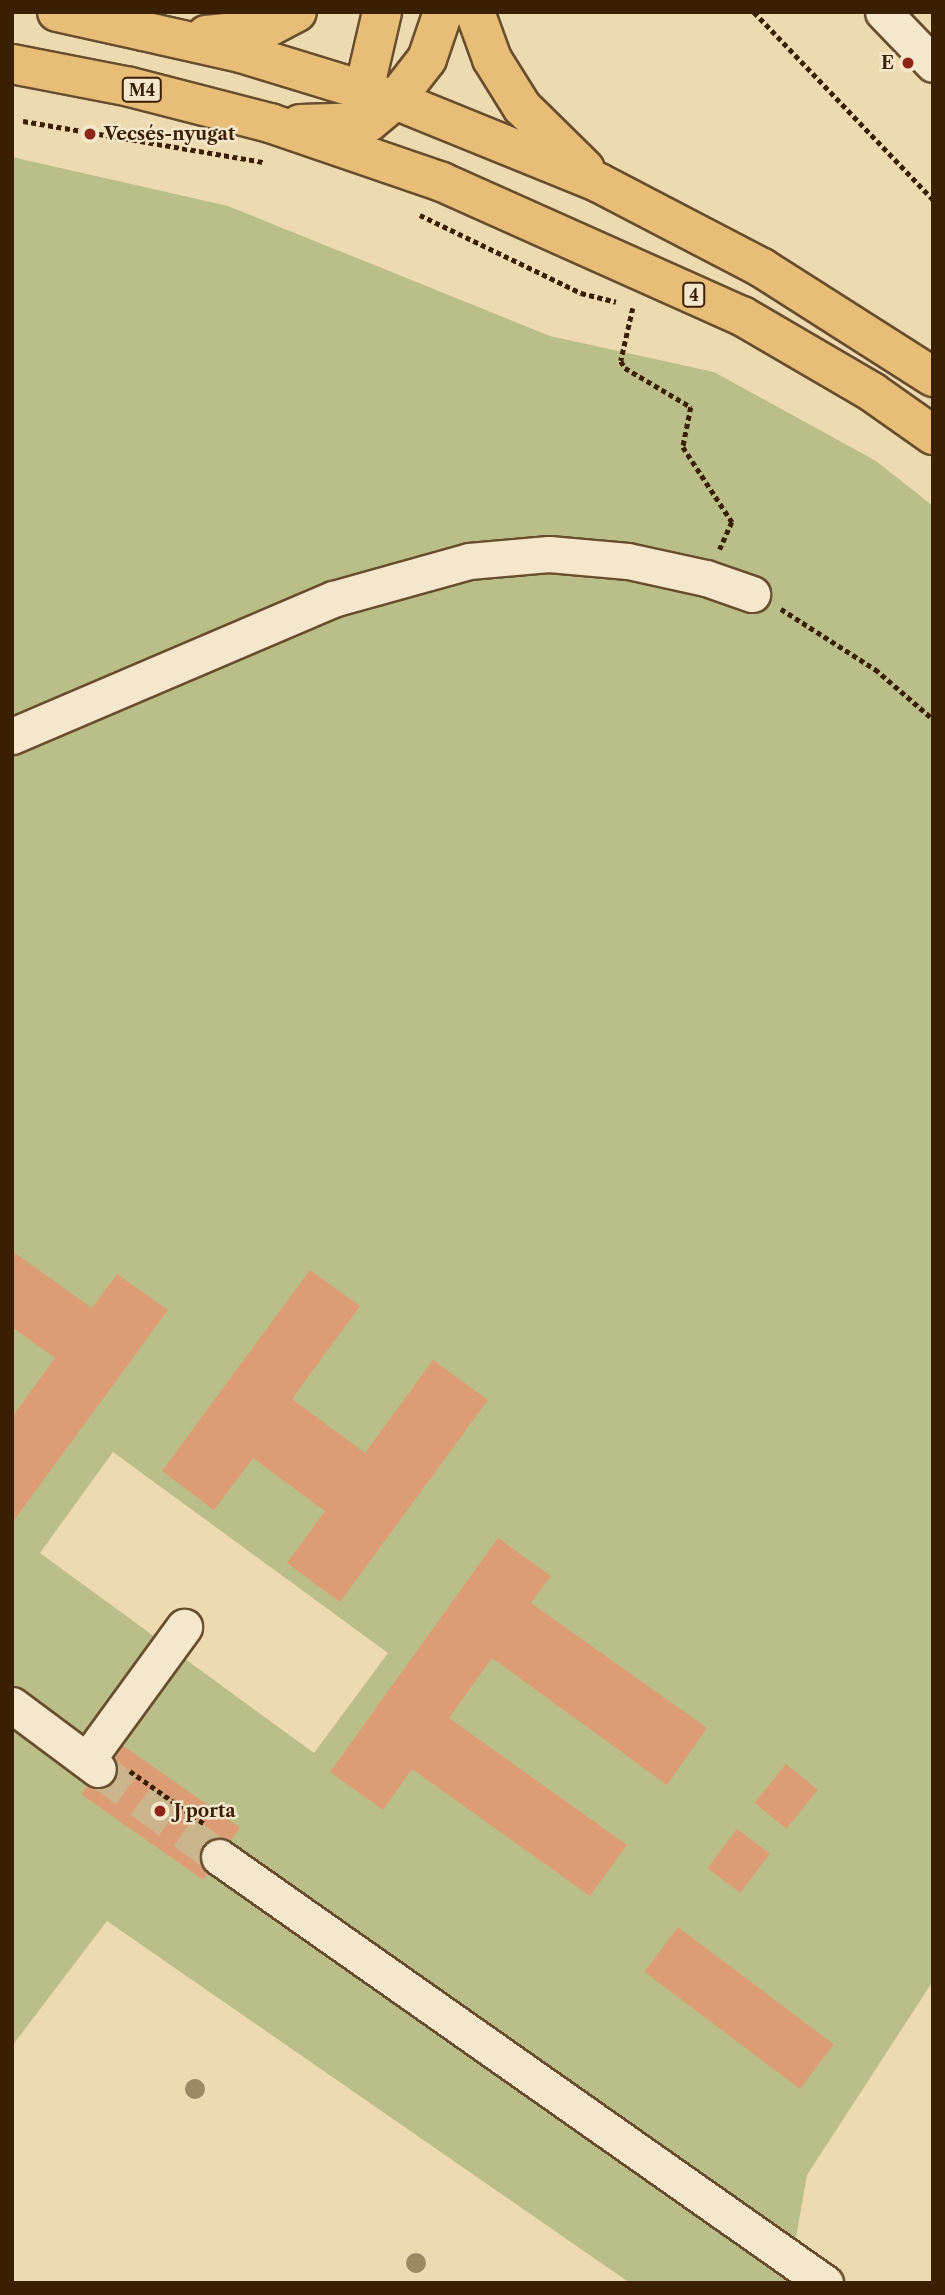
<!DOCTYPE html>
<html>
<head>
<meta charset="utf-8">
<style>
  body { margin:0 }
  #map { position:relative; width:945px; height:2295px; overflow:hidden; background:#eedab0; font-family:"Libre Caslon Text",serif }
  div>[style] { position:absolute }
  .green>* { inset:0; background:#babf8a }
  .building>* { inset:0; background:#dc9d76; transform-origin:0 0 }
  .minor-tunnel>* { height:35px; margin-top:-17.5px; transform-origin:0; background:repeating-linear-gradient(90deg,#cab58d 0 35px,transparent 0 53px) }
  .path>* { height:4.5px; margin-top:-2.25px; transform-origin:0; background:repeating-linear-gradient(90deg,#3b1f03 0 5px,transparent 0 8.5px) }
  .roads { filter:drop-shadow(2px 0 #684e2e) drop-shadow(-2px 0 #684e2e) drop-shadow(0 2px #684e2e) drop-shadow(0 -2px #684e2e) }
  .minor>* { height:35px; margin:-17.5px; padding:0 17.5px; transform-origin:17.5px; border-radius:17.5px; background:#f4e7cc }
  .major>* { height:38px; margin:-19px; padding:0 19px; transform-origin:19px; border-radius:19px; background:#e7bd78 }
  .highway>* { height:38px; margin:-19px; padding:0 19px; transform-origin:19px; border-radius:19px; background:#e7bd78 }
  .trees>* { width:20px; height:20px; margin:-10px; border-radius:50%; background:#9d8964 }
  .dots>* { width:19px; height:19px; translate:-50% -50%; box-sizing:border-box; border:4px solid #f4e7cc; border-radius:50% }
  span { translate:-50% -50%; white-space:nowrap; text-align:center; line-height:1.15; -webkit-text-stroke:5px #f4e7cc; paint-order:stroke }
  .shield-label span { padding:2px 5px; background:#f4e7cc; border:2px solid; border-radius:5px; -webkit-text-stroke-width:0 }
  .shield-label { font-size:16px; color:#3b1f03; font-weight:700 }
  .poi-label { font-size:18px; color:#3b1f03; font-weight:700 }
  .right { translate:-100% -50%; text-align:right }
  .left { translate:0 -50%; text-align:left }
  .frame { position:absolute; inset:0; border:14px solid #3b1f03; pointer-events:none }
</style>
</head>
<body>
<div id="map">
  <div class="green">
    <i style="clip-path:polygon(evenodd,12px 157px,228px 206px,550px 336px,714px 372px,876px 461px,933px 506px,933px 1981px,807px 2175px,788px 2283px,630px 2283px,107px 1921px,12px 2046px,12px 157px,113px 1452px,388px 1653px,314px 1753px,40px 1553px,113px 1452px)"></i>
  </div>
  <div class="building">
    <i style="clip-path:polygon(12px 1251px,92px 1308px,117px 1274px,168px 1310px,12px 1523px,12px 1417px,55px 1358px,12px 1327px)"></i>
    <i style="clip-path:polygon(310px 1270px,360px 1306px,292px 1399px,365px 1453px,433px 1360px,488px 1400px,340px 1602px,287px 1563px,325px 1511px,253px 1458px,214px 1510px,162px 1471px)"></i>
    <i style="clip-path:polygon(498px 1538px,551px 1576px,531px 1603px,707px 1728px,667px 1785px,492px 1658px,449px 1718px,627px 1845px,590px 1896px,412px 1769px,383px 1810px,330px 1772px)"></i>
    <i style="left:118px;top:1742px;width:149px;height:64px;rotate:35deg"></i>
    <i style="left:786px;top:1764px;width:41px;height:50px;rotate:39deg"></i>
    <i style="left:737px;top:1829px;width:41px;height:49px;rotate:37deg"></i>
    <i style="left:678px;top:1927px;width:195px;height:56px;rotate:37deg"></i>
  </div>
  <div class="minor-tunnel">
    <i style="left:98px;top:1769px;width:150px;rotate:36deg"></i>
  </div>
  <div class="path">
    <i style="left:754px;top:12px;width:259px;rotate:46.3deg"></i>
    <i style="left:23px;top:121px;width:244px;rotate:9.7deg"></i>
    <i style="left:420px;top:215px;width:179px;rotate:25.8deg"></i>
    <i style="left:581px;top:293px;width:36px;rotate:14deg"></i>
    <i style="left:633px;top:308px;width:54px;rotate:102.8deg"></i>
    <i style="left:621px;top:361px;width:8px;rotate:60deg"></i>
    <i style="left:625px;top:368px;width:77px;rotate:30.6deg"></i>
    <i style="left:691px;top:407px;width:41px;rotate:101.3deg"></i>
    <i style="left:683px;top:447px;width:90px;rotate:56.8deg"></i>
    <i style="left:732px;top:522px;width:30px;rotate:114deg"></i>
    <i style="left:781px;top:609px;width:112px;rotate:32.6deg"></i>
    <i style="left:875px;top:669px;width:77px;rotate:40.8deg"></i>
    <i style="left:130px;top:1771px;width:93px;rotate:35.4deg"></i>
  </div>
  <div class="roads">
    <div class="minor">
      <i style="left:883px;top:12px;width:72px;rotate:46.1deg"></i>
      <i style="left:12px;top:736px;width:349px;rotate:-23.1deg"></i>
      <i style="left:333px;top:599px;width:141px;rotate:-15.6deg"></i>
      <i style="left:469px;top:561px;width:80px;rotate:-5deg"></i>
      <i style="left:549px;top:554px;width:79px;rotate:5.1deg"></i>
      <i style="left:628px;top:561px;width:80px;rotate:12.3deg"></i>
      <i style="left:706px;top:578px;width:49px;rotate:19.2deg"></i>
      <i style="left:12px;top:1705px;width:107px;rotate:36.7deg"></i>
      <i style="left:87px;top:1760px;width:165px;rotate:-53.9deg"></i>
      <i style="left:219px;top:1857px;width:741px;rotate:35.11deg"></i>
    </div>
    <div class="major">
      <i style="left:475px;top:12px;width:50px;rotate:70.1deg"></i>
      <i style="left:492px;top:59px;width:57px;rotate:58deg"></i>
      <i style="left:522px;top:107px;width:88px;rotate:44.5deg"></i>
      <i style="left:143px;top:31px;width:100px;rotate:12.7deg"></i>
      <i style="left:241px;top:53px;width:161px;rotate:17deg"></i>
      <i style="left:395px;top:100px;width:220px;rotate:22.1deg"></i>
      <i style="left:599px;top:183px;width:184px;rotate:27.5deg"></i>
      <i style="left:762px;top:268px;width:203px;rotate:32.5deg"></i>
      <i style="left:206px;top:35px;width:59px;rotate:-5.8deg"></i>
      <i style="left:265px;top:29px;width:36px;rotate:-28deg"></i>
      <i style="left:368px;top:116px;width:26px;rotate:-99deg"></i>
      <i style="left:364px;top:90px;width:80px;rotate:-77deg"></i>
      <i style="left:270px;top:123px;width:182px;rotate:18.9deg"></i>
      <i style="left:442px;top:182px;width:329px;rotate:24.1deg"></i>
      <i style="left:742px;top:316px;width:151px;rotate:30.3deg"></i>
      <i style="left:872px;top:392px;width:75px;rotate:35.2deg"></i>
      <i style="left:300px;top:124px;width:69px;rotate:-1.7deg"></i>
      <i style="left:369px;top:122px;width:34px;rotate:-40deg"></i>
      <i style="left:395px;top:100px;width:52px;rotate:-52deg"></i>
      <i style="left:427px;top:59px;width:50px;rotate:-71.2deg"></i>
    </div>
    <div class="highway">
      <i style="left:57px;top:12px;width:88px;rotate:12.5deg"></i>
      <i style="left:12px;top:64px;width:120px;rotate:11deg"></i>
      <i style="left:130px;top:87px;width:145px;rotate:14.4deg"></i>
    </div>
  </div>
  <div class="trees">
    <i style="left:195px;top:2089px"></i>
    <i style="left:416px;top:2263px"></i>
  </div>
  <div class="dots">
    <i style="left:908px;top:63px;background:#8f2418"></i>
    <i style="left:90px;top:134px;background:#8f2418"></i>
    <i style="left:160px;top:1811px;background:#8f2418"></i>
  </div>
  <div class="shield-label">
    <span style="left:142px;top:90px">M4</span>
    <span style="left:694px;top:295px">4</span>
  </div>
  <div class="poi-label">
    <span class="right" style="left:894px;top:63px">E</span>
    <span class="left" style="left:104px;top:134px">Vecsés-nyugat</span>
    <span class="left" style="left:174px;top:1811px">J porta</span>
  </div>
  <div class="frame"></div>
</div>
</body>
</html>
